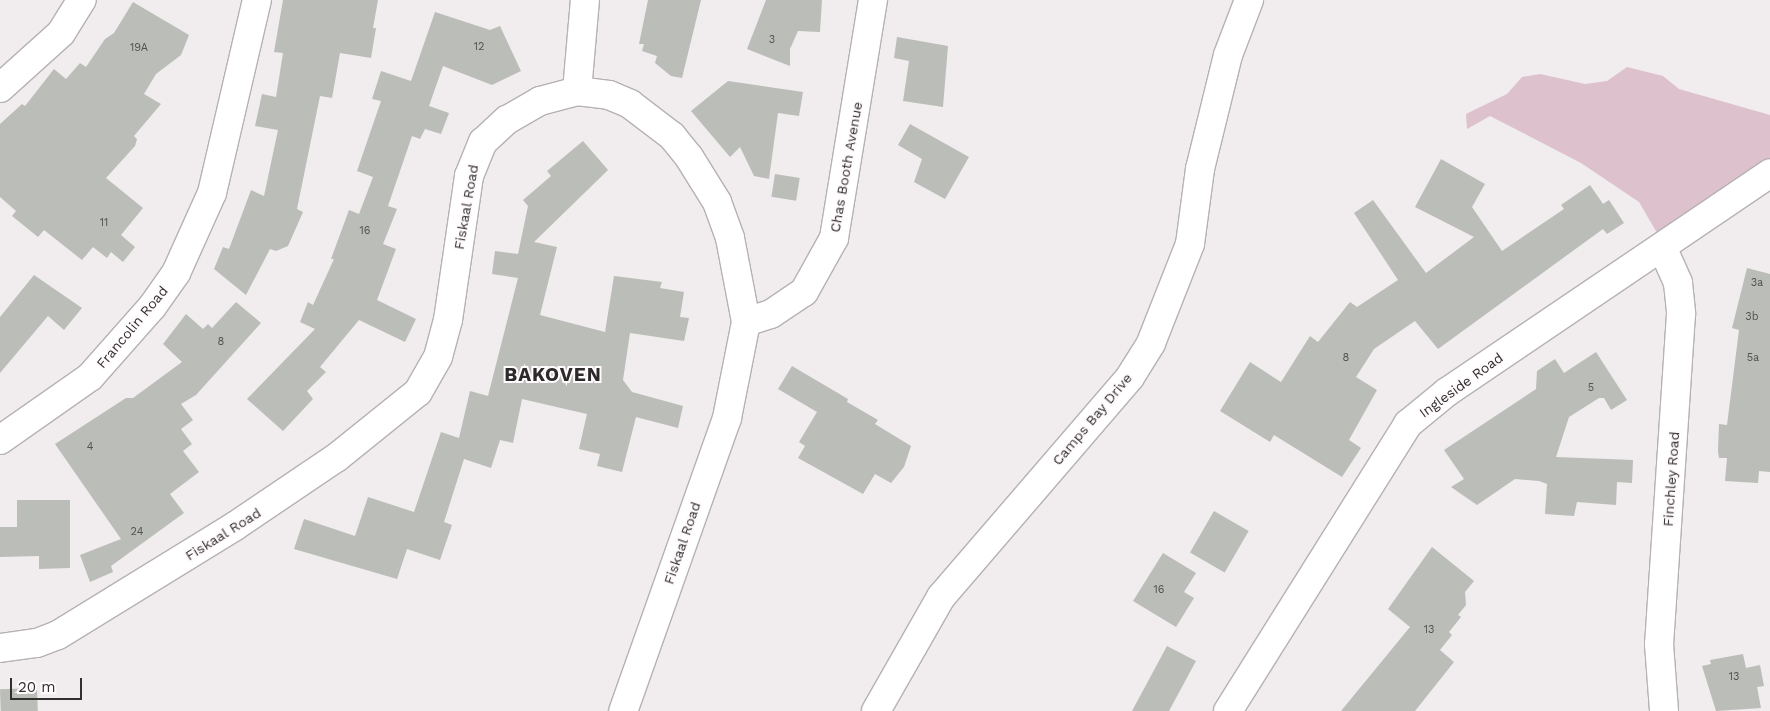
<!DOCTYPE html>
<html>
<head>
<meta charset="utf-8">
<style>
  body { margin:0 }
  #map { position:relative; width:1770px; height:711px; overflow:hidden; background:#f1ecee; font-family:"Work Sans",sans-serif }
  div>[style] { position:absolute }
  .green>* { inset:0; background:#ddc1cc }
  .building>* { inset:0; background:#bbbdb9; transform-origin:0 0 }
  .roads { filter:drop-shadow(1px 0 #b6b1b3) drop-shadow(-1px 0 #b6b1b3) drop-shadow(0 1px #b6b1b3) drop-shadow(0 -1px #b6b1b3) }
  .minor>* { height:28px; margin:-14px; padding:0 14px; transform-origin:14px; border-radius:14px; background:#fff }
  .major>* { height:28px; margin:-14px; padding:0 14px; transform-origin:14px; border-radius:14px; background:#fff }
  span { translate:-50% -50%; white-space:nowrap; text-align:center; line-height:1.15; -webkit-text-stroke:4px #fffafc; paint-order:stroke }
  .number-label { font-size:11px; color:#545252 }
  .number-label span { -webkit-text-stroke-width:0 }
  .street-label { font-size:14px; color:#312f30 }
  .district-label { font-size:19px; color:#2c292a; font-weight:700; letter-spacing:1px }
  .scale { position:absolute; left:10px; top:678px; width:72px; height:22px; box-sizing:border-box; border:2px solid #312f30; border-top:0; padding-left:6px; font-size:15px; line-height:18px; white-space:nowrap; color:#312f30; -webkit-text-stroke:4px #fffafc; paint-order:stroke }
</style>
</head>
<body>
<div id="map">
  <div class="green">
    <i style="clip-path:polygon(1627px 67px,1663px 76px,1679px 89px,1770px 115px,1770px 161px,1660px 238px,1639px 202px,1581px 163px,1490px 116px,1467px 129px,1466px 114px,1507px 94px,1522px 77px,1540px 74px,1585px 84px,1607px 81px)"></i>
  </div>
  <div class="building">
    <i style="clip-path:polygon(283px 0,378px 0,373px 28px,376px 28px,371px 58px,340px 53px,332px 98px,320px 96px,297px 209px,303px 212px,288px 246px,276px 251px,270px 249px,246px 295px,214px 269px,223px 247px,229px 249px,251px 190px,264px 196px,278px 130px,255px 126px,262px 94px,276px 97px,283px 53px,274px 52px)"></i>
    <i style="clip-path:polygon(648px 0,701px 0,682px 78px,671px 76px,655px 63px,657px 56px,642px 51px,644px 44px,639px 44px)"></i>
    <i style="clip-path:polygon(766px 0,822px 0,820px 32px,798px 31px,790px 49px,790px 66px,747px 49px)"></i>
    <i style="clip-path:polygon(133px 2px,189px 35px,181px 55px,156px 74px,144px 94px,161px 104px,134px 136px,137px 139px,135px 146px,106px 178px,143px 208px,121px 235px,135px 247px,123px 262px,111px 252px,107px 258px,93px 247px,82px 260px,44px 230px,38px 237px,12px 216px,16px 211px,0 197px,0 124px,22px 104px,25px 106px,54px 69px,66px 79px,80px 63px,86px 67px,105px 39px,114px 33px)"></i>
    <i style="clip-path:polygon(435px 12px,490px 30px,500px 26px,521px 71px,492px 85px,443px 66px,429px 106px,449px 113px,441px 134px,425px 129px,420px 139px,412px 136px,388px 206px,397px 209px,383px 244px,396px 249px,377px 300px,416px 319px,405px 342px,359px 320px,320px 367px,326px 372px,307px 391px,313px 399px,283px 431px,247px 399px,315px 329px,300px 322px,308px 302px,313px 305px,334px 259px,331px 259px,349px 210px,359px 214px,373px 177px,357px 171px,381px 101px,372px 99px,381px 71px,411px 81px)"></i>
    <i style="clip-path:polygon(897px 37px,948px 46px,943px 107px,903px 101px,909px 61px,894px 58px)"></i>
    <i style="clip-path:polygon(728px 81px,803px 92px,799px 116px,778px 113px,769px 179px,754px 176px,740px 147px,730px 157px,691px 111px)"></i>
    <i style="clip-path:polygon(910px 124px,969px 157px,945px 199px,914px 182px,922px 159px,898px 145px)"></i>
    <i style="clip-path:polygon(583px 141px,608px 170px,534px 242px,557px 247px,540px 315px,605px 332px,614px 276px,662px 282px,660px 288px,684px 292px,680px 317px,689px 318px,684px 341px,630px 333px,623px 380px,632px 392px,683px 406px,678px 428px,636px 417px,622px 472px,597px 466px,600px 454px,579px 449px,587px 414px,522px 399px,513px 443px,500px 440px,491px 468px,464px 459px,444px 522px,452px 525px,440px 560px,407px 549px,397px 579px,294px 549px,304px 519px,355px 536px,368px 497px,414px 512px,441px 432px,459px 438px,470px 391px,488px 396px,518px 278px,492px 274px,495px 251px,518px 254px,528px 206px,523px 200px,551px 176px,547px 171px)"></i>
    <i style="clip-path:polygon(1441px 159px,1485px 184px,1472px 207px,1502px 251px,1564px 209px,1561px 205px,1590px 185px,1603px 204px,1609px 200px,1624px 223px,1607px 234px,1603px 229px,1438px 349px,1415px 321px,1374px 349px,1356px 377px,1377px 390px,1349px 440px,1361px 448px,1342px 477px,1274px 435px,1270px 442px,1220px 411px,1250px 362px,1281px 382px,1310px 336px,1318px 342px,1350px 302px,1357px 307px,1398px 280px,1354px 213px,1373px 200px,1426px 273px,1474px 237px,1415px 207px)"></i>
    <i style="left:775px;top:174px;width:25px;height:23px;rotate:9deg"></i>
    <i style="clip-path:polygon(1747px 268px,1770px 274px,1770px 472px,1759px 471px,1758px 483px,1725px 481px,1727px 458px,1719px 458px,1718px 451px,1719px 424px,1727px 425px,1739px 330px,1732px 328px)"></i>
    <i style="clip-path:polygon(34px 275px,82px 308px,64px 330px,48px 316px,0 373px,0 317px)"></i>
    <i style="clip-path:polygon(236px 302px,261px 323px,196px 395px,181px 404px,193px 420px,181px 429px,192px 444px,183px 451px,199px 472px,170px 494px,184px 513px,111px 566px,113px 572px,90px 582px,80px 555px,121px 539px,55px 444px,126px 398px,133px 398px,182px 362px,163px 344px,186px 314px,203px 329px,208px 324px,212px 328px)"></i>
    <i style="clip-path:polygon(1596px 352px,1627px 400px,1611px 410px,1604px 398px,1599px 398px,1569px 417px,1556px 457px,1633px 460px,1632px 483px,1617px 482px,1616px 505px,1577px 502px,1574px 516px,1545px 514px,1547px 484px,1539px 481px,1515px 479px,1477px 505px,1451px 487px,1464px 479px,1444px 450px,1536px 389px,1537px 371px,1555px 359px,1564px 373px)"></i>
    <i style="clip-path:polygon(792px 366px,848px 399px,847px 402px,878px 420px,875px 424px,911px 446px,904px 467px,891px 483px,875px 474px,863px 494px,798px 458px,805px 446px,799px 442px,817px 412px,778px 389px)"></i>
    <i style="clip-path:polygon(17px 500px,70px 500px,70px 568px,39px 569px,39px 556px,0 557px,0 527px,17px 527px)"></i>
    <i style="left:1214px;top:511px;width:40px;height:48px;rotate:30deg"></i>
    <i style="clip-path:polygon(1432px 547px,1474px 581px,1465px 592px,1466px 605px,1458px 615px,1461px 617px,1449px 632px,1452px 635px,1440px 650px,1454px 662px,1415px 711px,1341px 711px,1410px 627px,1388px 609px)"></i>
    <i style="clip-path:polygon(1163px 553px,1196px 573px,1184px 592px,1194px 598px,1176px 627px,1133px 601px)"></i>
    <i style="clip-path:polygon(1167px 646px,1196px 661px,1169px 711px,1132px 711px)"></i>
    <i style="clip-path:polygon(1743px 654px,1746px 668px,1760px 665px,1764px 686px,1757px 687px,1761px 708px,1716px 711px,1702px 666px,1711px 664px,1710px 660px)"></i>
    <i style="left:37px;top:688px;width:23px;height:37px;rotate:88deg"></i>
  </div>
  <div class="roads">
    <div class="minor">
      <i style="left:0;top:88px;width:82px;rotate:-42deg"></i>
      <i style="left:61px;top:33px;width:39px;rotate:-58deg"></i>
      <i style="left:577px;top:91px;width:91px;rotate:-85deg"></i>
      <i style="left:1663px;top:249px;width:37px;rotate:66deg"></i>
      <i style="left:1678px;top:283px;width:31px;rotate:84deg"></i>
      <i style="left:1681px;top:314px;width:331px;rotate:93.8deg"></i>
      <i style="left:1659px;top:644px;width:67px;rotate:85.7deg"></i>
      <i style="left:746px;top:322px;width:26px;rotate:-18deg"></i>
      <i style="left:771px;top:314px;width:40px;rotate:-34deg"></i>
      <i style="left:804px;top:292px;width:62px;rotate:-60.9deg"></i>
      <i style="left:834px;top:238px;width:241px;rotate:-80.7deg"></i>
      <i style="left:0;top:440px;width:110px;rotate:-35deg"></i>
      <i style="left:90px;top:377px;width:94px;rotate:-48.5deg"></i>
      <i style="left:152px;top:307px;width:42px;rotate:-54.8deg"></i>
      <i style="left:176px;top:273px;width:88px;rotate:-65.8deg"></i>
      <i style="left:212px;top:193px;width:198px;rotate:-76.9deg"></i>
      <i style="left:0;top:648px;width:37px;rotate:-8deg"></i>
      <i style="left:37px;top:643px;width:22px;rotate:-21deg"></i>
      <i style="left:58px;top:635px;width:208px;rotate:-31.6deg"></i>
      <i style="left:235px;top:526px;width:122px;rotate:-34deg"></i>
      <i style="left:336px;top:458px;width:105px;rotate:-38.8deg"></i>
      <i style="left:418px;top:392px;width:40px;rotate:-60.3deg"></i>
      <i style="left:438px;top:357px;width:38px;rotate:-75deg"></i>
      <i style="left:448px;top:320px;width:146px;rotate:-81.7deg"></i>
      <i style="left:469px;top:176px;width:37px;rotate:-68deg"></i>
      <i style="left:483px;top:142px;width:33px;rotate:-43deg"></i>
      <i style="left:507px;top:120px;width:38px;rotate:-30deg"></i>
      <i style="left:540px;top:101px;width:38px;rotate:-15deg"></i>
      <i style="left:577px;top:91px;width:32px;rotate:7deg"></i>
      <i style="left:609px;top:95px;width:23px;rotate:23deg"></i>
      <i style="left:630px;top:104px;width:53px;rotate:37.3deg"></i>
      <i style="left:672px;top:136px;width:27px;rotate:51deg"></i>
      <i style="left:689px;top:157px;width:53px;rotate:58.1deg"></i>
      <i style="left:717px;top:202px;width:38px;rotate:70deg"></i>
      <i style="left:730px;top:238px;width:86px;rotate:79.2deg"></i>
      <i style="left:746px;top:322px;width:98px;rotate:101.2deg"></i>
      <i style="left:727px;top:418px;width:311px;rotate:109.5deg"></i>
      <i style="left:1228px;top:711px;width:339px;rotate:-57.9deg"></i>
      <i style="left:1408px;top:424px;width:50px;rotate:-39.4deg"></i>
      <i style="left:1447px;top:392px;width:390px;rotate:-34.1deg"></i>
    </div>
    <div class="major">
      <i style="left:876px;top:711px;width:131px;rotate:-60.3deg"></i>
      <i style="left:941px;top:597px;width:290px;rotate:-49.3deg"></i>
      <i style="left:1130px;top:377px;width:40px;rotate:-58deg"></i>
      <i style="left:1151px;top:343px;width:106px;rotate:-68.5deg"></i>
      <i style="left:1190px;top:244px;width:76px;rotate:-82.4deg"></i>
      <i style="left:1200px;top:169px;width:117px;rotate:-76.2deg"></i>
      <i style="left:1228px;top:55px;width:59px;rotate:-69.1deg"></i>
    </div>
  </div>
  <div class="number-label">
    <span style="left:772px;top:40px">3</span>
    <span style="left:479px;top:47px">12</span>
    <span style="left:139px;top:48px">19A</span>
    <span style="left:104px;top:223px">11</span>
    <span style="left:365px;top:231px">16</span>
    <span style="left:1757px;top:283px">3a</span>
    <span style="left:1752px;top:317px">3b</span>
    <span style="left:221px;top:342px">8</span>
    <span style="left:1346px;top:358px">8</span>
    <span style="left:1753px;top:358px">5a</span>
    <span style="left:1591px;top:388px">5</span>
    <span style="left:90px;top:447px">4</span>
    <span style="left:137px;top:532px">24</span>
    <span style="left:1159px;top:590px">16</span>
    <span style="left:1429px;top:630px">13</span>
    <span style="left:1734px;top:677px">13</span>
  </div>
  <div class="street-label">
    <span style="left:846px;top:167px;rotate:-80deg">Chas Booth Avenue</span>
    <span style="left:466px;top:207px;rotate:-80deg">Fiskaal Road</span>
    <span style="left:132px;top:327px;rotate:-50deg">Francolin Road</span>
    <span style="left:1461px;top:385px;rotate:-36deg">Ingleside Road</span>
    <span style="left:1092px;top:419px;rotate:-50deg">Camps Bay Drive</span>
    <span style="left:1671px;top:479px;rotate:-86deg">Finchley Road</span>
    <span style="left:223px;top:534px;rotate:-32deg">Fiskaal Road</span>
    <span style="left:682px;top:543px;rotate:-71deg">Fiskaal Road</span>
  </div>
  <div class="district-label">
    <span style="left:553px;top:375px">BAKOVEN</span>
  </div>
  <div class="scale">20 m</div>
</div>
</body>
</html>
